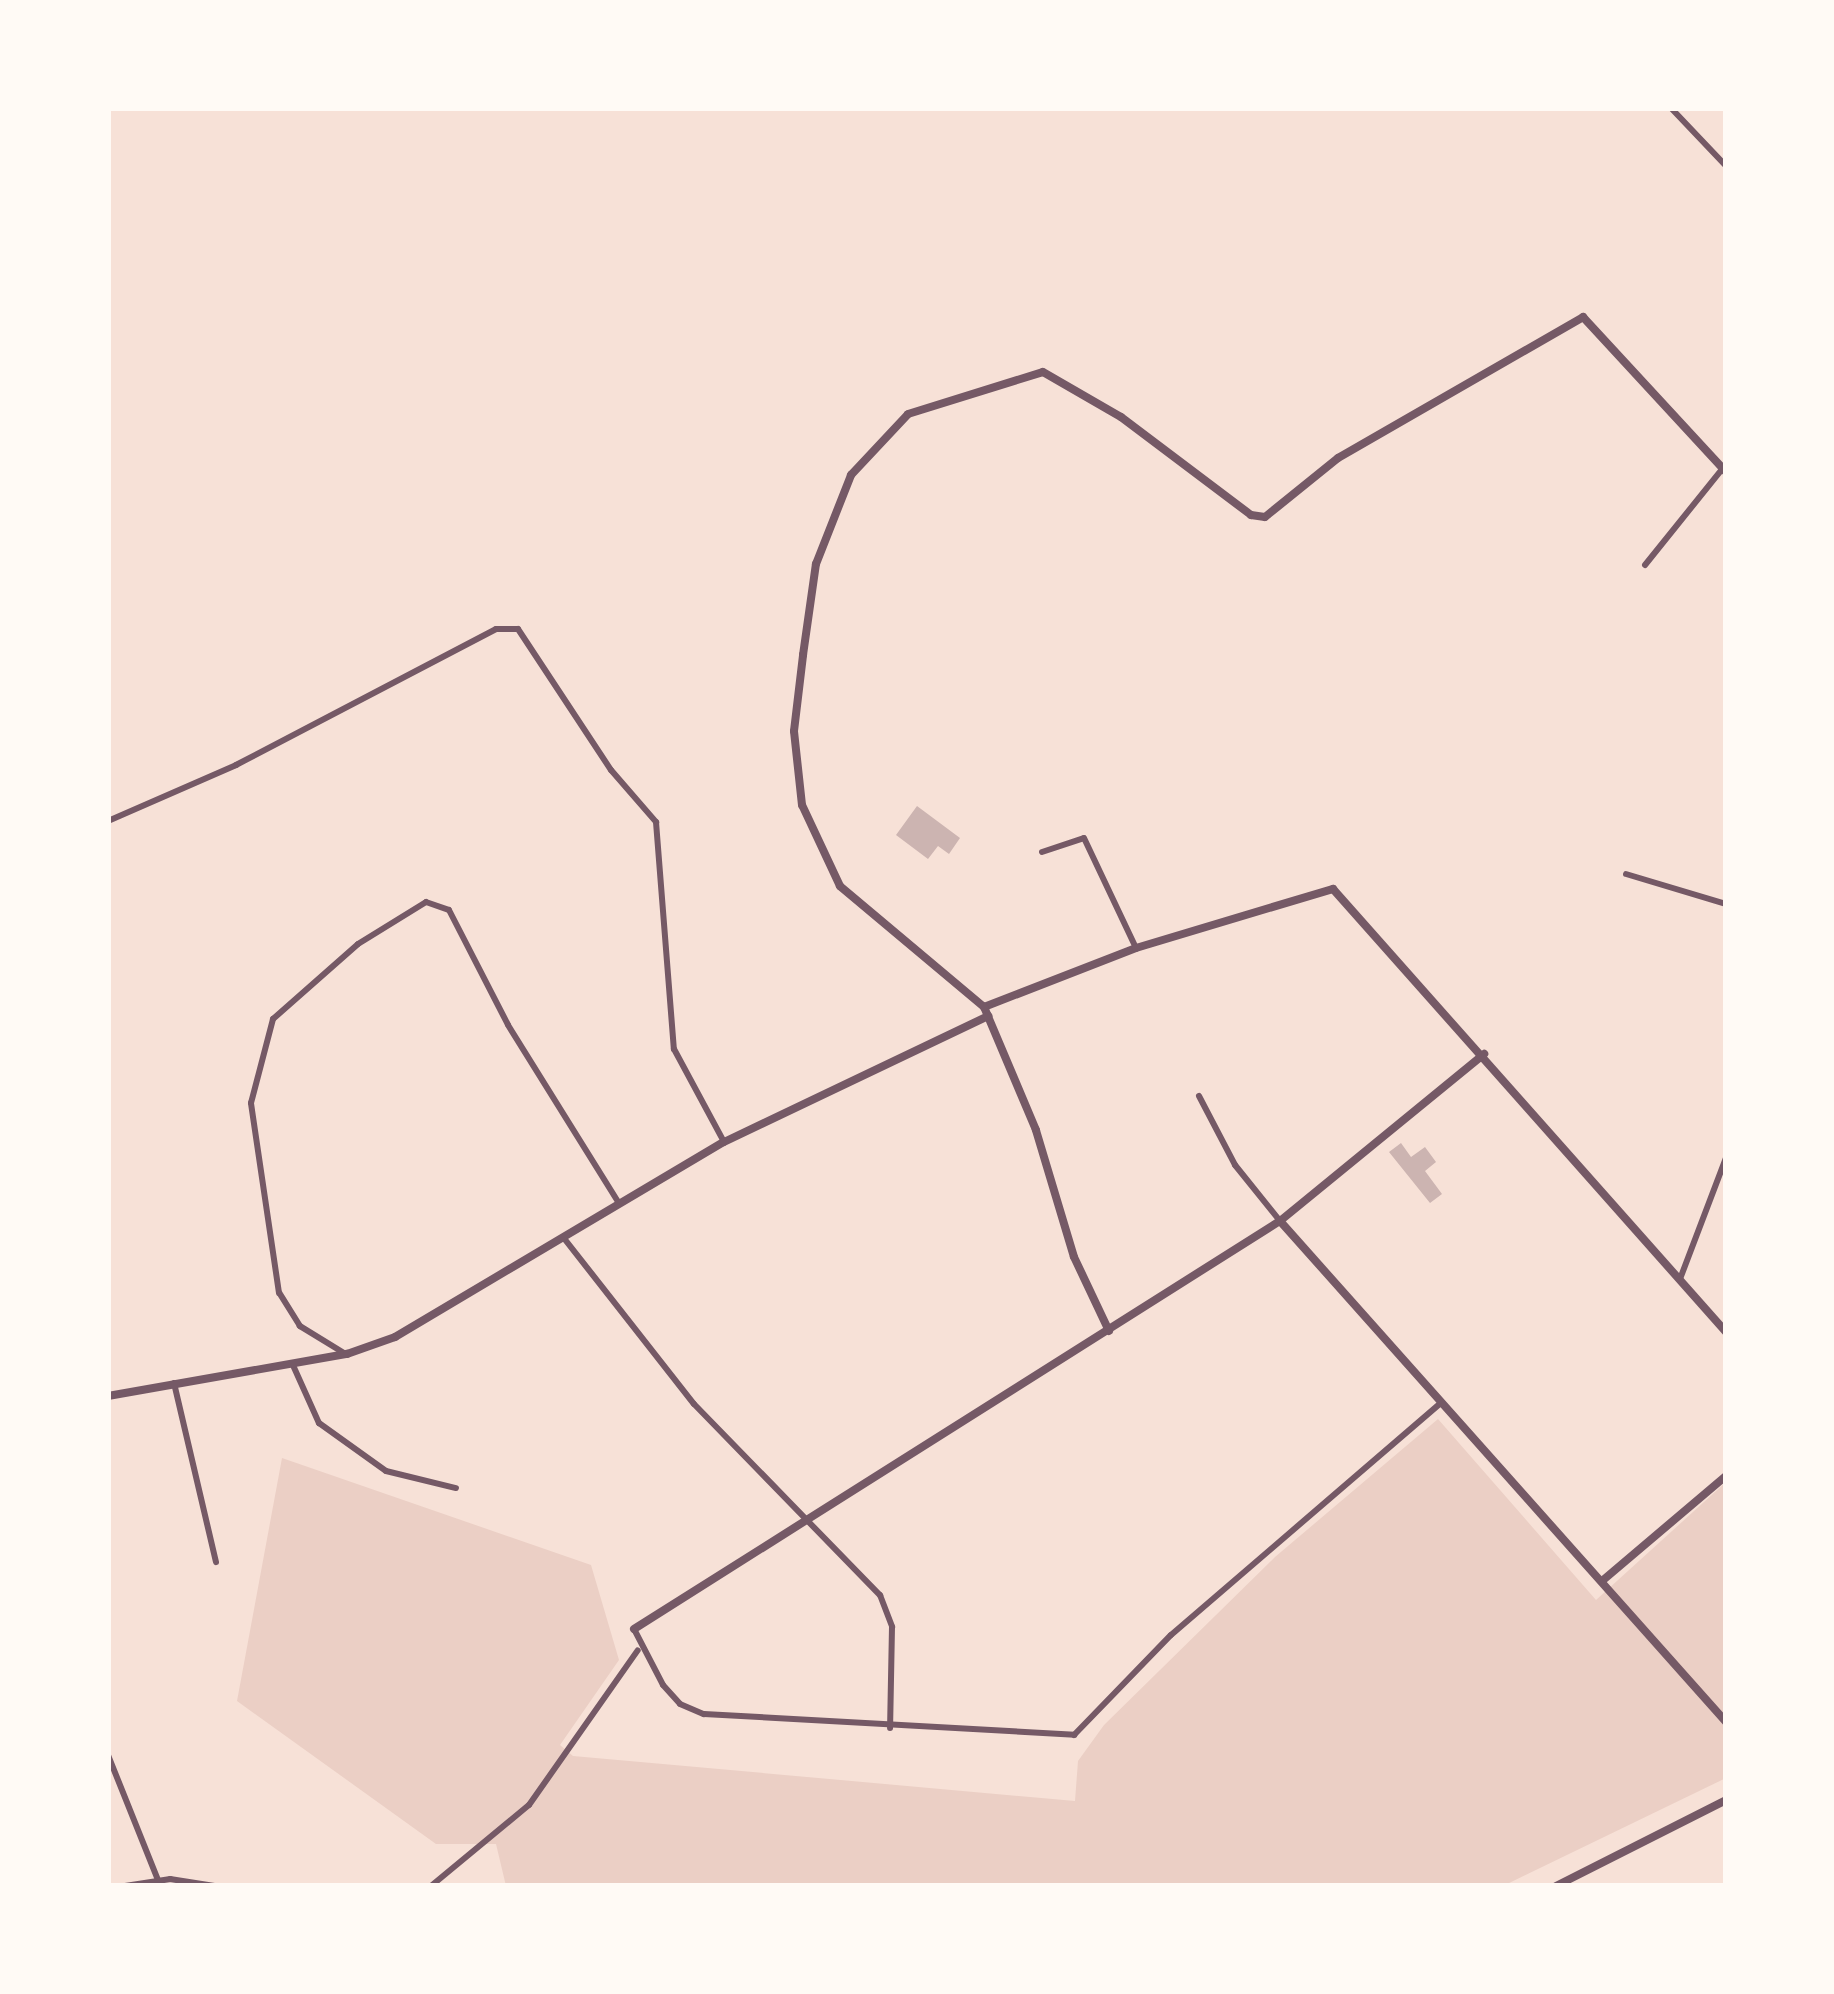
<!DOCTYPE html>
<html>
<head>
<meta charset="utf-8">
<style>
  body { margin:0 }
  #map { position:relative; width:1834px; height:1994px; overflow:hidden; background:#f7e1d7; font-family:Literata,serif }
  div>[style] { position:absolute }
  .green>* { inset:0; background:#ebcfc5 }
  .building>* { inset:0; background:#ccb4b1 }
  .minor>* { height:6px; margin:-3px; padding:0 3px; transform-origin:3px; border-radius:3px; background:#755966 }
  .tertiary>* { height:8px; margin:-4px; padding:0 4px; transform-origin:4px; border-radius:4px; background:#755966 }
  span { translate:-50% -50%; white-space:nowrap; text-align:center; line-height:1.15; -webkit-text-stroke:9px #fffaf5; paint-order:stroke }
  .frame { position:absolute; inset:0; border:111px solid #fffaf5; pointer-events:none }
</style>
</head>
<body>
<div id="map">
  <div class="green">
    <i style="clip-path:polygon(1438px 1419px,1596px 1600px,1726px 1482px,1726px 1778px,1503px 1886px,506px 1886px,496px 1844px,436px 1844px,237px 1701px,282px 1458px,591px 1565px,619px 1660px,560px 1745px,573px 1756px,1075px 1801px,1078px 1761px,1104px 1725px,1275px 1557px)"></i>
  </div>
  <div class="building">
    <i style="clip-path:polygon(917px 806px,960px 838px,949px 854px,938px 846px,928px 859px,896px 835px)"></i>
    <i style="clip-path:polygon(1401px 1143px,1411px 1157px,1425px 1147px,1436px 1162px,1425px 1171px,1442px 1194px,1430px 1203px,1389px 1152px)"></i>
  </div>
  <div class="minor">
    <i style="left:1671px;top:108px;width:80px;rotate:46.5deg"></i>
    <i style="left:1645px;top:565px;width:124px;rotate:-51.2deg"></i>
    <i style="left:108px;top:821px;width:140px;rotate:-23.6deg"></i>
    <i style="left:236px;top:765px;width:293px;rotate:-27.6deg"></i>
    <i style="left:496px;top:629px;width:22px"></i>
    <i style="left:518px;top:629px;width:169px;rotate:56.6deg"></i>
    <i style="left:611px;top:770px;width:69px;rotate:49.1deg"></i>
    <i style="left:656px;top:822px;width:228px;rotate:85.5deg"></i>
    <i style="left:674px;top:1049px;width:106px;rotate:61.7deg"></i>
    <i style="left:1042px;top:852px;width:44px;rotate:-18.4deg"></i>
    <i style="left:1084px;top:838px;width:122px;rotate:64.7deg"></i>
    <i style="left:1626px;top:874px;width:104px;rotate:16.7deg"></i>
    <i style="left:1199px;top:1096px;width:78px;rotate:62.4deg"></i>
    <i style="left:1235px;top:1165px;width:72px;rotate:51.2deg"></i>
    <i style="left:563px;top:1237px;width:212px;rotate:51.9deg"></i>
    <i style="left:694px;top:1404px;width:267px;rotate:45.8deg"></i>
    <i style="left:880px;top:1595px;width:34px;rotate:69deg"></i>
    <i style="left:892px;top:1627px;width:101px;rotate:91.1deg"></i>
    <i style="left:1680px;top:1279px;width:129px;rotate:-69.2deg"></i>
    <i style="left:344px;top:1353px;width:52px;rotate:-148.5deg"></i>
    <i style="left:300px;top:1326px;width:39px;rotate:-122deg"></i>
    <i style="left:279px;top:1293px;width:192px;rotate:-98.4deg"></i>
    <i style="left:251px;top:1103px;width:87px;rotate:-75.3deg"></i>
    <i style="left:273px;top:1019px;width:113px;rotate:-41.4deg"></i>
    <i style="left:358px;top:944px;width:80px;rotate:-31.7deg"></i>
    <i style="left:426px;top:902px;width:24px;rotate:19deg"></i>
    <i style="left:449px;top:910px;width:129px;rotate:62.8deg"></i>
    <i style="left:508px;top:1025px;width:210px;rotate:58.1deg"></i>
    <i style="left:292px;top:1363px;width:66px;rotate:65.8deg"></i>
    <i style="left:319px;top:1423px;width:82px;rotate:35.6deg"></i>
    <i style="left:386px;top:1471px;width:72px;rotate:13.7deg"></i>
    <i style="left:174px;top:1383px;width:184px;rotate:76.8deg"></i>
    <i style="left:634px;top:1629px;width:63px;rotate:62.6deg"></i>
    <i style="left:663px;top:1685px;width:25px;rotate:48deg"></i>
    <i style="left:680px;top:1704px;width:26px;rotate:23deg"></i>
    <i style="left:704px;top:1714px;width:371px;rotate:3.2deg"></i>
    <i style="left:1074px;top:1735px;width:139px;rotate:-45.9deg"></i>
    <i style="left:1171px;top:1635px;width:356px;rotate:-40.7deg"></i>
    <i style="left:108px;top:1755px;width:135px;rotate:68.2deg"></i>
    <i style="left:125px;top:1886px;width:46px;rotate:-8.8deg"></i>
    <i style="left:170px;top:1879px;width:45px;rotate:9deg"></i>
    <i style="left:431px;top:1886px;width:127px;rotate:-39.6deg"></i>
    <i style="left:529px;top:1805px;width:189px;rotate:-54.9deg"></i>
  </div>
  <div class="tertiary">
    <i style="left:984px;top:1007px;width:163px;rotate:-21.2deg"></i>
    <i style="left:1136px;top:948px;width:206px;rotate:-16.7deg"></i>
    <i style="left:1333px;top:889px;width:592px;rotate:48.42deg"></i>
    <i style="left:1280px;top:1221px;width:671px;rotate:48.32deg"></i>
    <i style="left:1109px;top:1331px;width:82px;rotate:-115.3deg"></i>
    <i style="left:1074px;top:1257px;width:133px;rotate:-106.7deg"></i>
    <i style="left:1036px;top:1130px;width:134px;rotate:-112.9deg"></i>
    <i style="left:984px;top:1007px;width:188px;rotate:-140deg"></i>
    <i style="left:840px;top:886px;width:89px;rotate:-115.1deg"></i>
    <i style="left:802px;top:805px;width:74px;rotate:-96.2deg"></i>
    <i style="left:794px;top:731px;width:77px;rotate:-83.2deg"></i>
    <i style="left:803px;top:655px;width:92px;rotate:-81.9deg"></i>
    <i style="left:816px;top:564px;width:96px;rotate:-68.5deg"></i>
    <i style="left:851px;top:475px;width:83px;rotate:-46.9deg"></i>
    <i style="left:908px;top:414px;width:141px;rotate:-17.3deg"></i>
    <i style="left:1043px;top:372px;width:90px;rotate:30deg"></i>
    <i style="left:1121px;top:417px;width:163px;rotate:37deg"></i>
    <i style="left:1251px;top:515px;width:14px;rotate:8deg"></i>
    <i style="left:1265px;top:517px;width:94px;rotate:-38.9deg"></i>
    <i style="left:1338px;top:458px;width:283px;rotate:-29.9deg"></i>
    <i style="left:1583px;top:317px;width:211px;rotate:47.3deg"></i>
    <i style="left:108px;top:1396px;width:243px;rotate:-10deg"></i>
    <i style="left:347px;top:1354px;width:51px;rotate:-19.5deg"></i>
    <i style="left:395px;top:1337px;width:382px;rotate:-30.7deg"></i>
    <i style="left:724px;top:1142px;width:293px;rotate:-25.5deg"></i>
    <i style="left:1602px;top:1581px;width:162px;rotate:-40.3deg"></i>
    <i style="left:634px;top:1629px;width:764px;rotate:-32.28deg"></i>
    <i style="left:1280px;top:1221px;width:264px;rotate:-39.3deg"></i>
    <i style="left:1556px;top:1886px;width:191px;rotate:-26.8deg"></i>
  </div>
  <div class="frame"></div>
</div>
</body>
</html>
